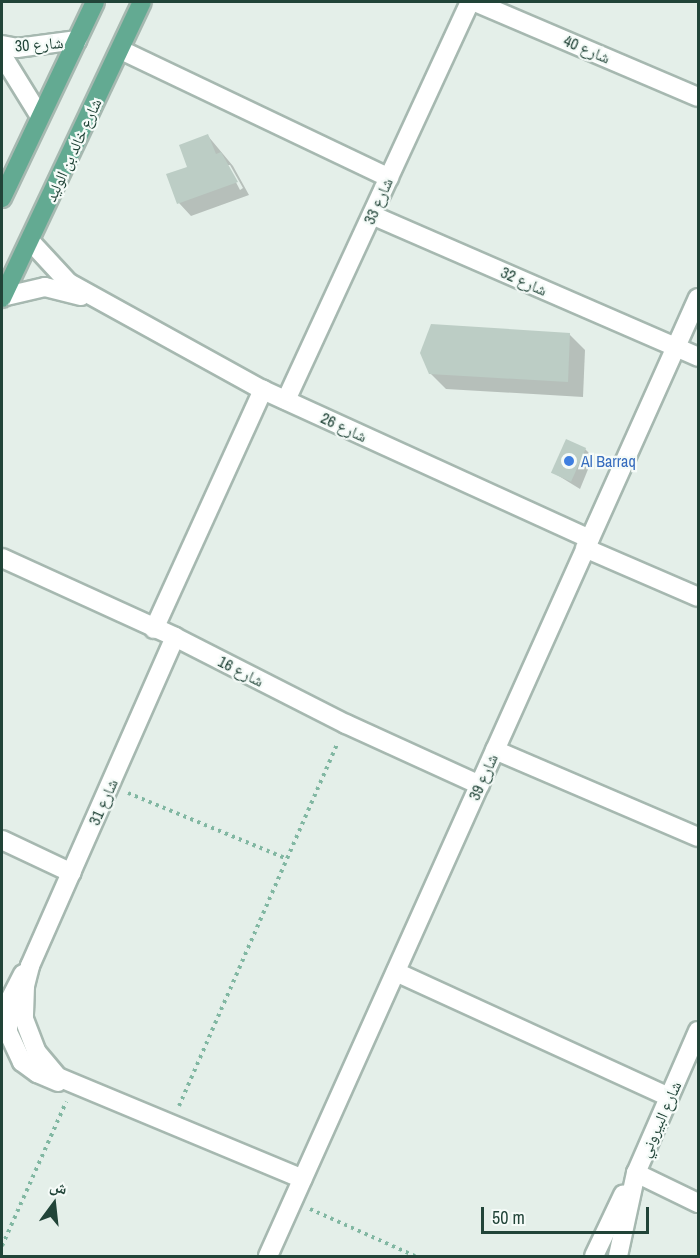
<!DOCTYPE html>
<html>
<head>
<meta charset="utf-8">
<style>
  body { margin:0 }
  #map { position:relative; width:700px; height:1258px; overflow:hidden; background:#e4efe9; font-family:"Archivo Narrow","Noto Naskh Arabic",sans-serif }
  div>[style] { position:absolute }
  .shadow>* { inset:0; background:#0003 }
  .building>* { inset:0; background:#bccdc5; transform-origin:0 0 }
  .path>* { height:4px; margin-top:-2px; transform-origin:0; background:repeating-linear-gradient(90deg,#81b7a2 0 3px,transparent 0 7.5px) }
  .roads { filter:drop-shadow(2px 0 #a6b8b0) drop-shadow(-2px 0 #a6b8b0) drop-shadow(0 2px #a6b8b0) drop-shadow(0 -2px #a6b8b0) }
  .minor>* { height:18px; margin:-9px; padding:0 9px; transform-origin:9px; border-radius:9px; background:#fff }
  .major>* { height:18px; margin:-9px; padding:0 9px; transform-origin:9px; border-radius:9px; background:#63aa92 }
  .dots>* { width:16px; height:16px; translate:-50% -50%; box-sizing:border-box; border:3px solid #f5fbf8; border-radius:50% }
  span { translate:-50% -50%; white-space:nowrap; text-align:center; line-height:1.15; -webkit-text-stroke:4.5px #f5fbf8; paint-order:stroke }
  .street-label { font-size:16px; color:#214438 }
  .shop-label { font-size:16px; color:#366cbe }
  .left { translate:0 -50%; text-align:left }
  .frame { position:absolute; inset:0; border:3px solid #214438; pointer-events:none }
  .north { position:absolute; left:24px; top:1174px; width:60px; height:60px; -webkit-text-stroke:4px #f5fbf8; paint-order:stroke; rotate:15deg; font-size:16px; font-weight:700; line-height:24px; text-align:center; color:#214438 }
  .north::after { content:''; display:block; margin:auto; width:21px; height:27px; background:#214438; clip-path:polygon(50% 0,100% 100%,50% 72%,0 100%) }
  .scale { position:absolute; left:481px; top:1207px; width:168px; height:27px; box-sizing:border-box; border:3px solid #214438; border-top:0; padding-left:8px; font-size:18px; line-height:21px; white-space:nowrap; color:#214438; -webkit-text-stroke:4px #f5fbf8; paint-order:stroke }
</style>
</head>
<body>
<div id="map">
  <div class="shadow">
    <i style="clip-path:polygon(evenodd,208px 136px,233px 166px,249px 195px,191px 216px,179px 203px,168px 175px,189px 168px,208px 136px,227px 165px,230px 165px,243px 188px,240px 190px,227px 165px)"></i>
    <i style="clip-path:polygon(569px 334px,585px 350px,583px 397px,446px 389px,430px 373px)"></i>
    <i style="clip-path:polygon(585px 449px,593px 457px,580px 489px,554px 473px)"></i>
  </div>
  <div class="building">
    <i style="clip-path:polygon(208px 134px,216px 154px,221px 152px,238px 182px,177px 204px,166px 174px,187px 167px,179px 145px)"></i>
    <i style="clip-path:polygon(431px 324px,570px 333px,568px 382px,429px 374px,420px 353px)"></i>
    <i style="left:566px;top:439px;width:22px;height:37px;rotate:24deg"></i>
  </div>
  <div class="path">
    <i style="left:128px;top:793px;width:172px;rotate:22.5deg"></i>
    <i style="left:179px;top:1106px;width:397px;rotate:-66.4deg"></i>
    <i style="left:310px;top:1209px;width:115px;rotate:24.1deg"></i>
    <i style="left:2px;top:1246px;width:158px;rotate:-66deg"></i>
  </div>
  <div class="roads">
    <div class="minor">
      <i style="left:475px;top:2px;width:242px;rotate:23.1deg"></i>
      <i style="left:2px;top:45px;width:15px;rotate:11deg"></i>
      <i style="left:17px;top:48px;width:61px;rotate:-7.6deg"></i>
      <i style="left:121px;top:50px;width:297px;rotate:25.5deg"></i>
      <i style="left:2px;top:55px;width:70px;rotate:58.3deg"></i>
      <i style="left:372px;top:215px;width:356px;rotate:23.5deg"></i>
      <i style="left:31px;top:242px;width:56px;rotate:47.2deg"></i>
      <i style="left:69px;top:283px;width:222px;rotate:28.9deg"></i>
      <i style="left:263px;top:390px;width:359px;rotate:24.5deg"></i>
      <i style="left:2px;top:297px;width:44px;rotate:-13.1deg"></i>
      <i style="left:45px;top:287px;width:37px;rotate:14deg"></i>
      <i style="left:286px;top:400px;width:438px;rotate:-65.2deg"></i>
      <i style="left:585px;top:548px;width:123px;rotate:23.4deg"></i>
      <i style="left:2px;top:558px;width:190px;rotate:24.5deg"></i>
      <i style="left:175px;top:637px;width:192px;rotate:27deg"></i>
      <i style="left:346px;top:724px;width:147px;rotate:24.5deg"></i>
      <i style="left:154px;top:629px;width:263px;rotate:-65.5deg"></i>
      <i style="left:175px;top:637px;width:360px;rotate:113.8deg"></i>
      <i style="left:30px;top:966px;width:21px;rotate:104deg"></i>
      <i style="left:25px;top:986px;width:33px;rotate:92deg"></i>
      <i style="left:24px;top:1019px;width:34px;rotate:69deg"></i>
      <i style="left:36px;top:1051px;width:34px;rotate:50deg"></i>
      <i style="left:58px;top:1077px;width:265px;rotate:22.6deg"></i>
      <i style="left:495px;top:750px;width:221px;rotate:23.2deg"></i>
      <i style="left:2px;top:840px;width:77px;rotate:25.2deg"></i>
      <i style="left:396px;top:972px;width:300px;rotate:24.6deg"></i>
      <i style="left:23px;top:974px;width:33px;rotate:117deg"></i>
      <i style="left:8px;top:1003px;width:29px;rotate:90deg"></i>
      <i style="left:8px;top:1032px;width:33px;rotate:65deg"></i>
      <i style="left:22px;top:1062px;width:19px;rotate:36deg"></i>
      <i style="left:37px;top:1073px;width:23px;rotate:23deg"></i>
      <i style="left:636px;top:1173px;width:69px;rotate:25.8deg"></i>
      <i style="left:268px;top:1256px;width:1050px;rotate:-65.83deg"></i>
      <i style="left:594px;top:1256px;width:68px;rotate:-64.6deg"></i>
      <i style="left:618px;top:1256px;width:85px;rotate:-77.8deg"></i>
      <i style="left:636px;top:1173px;width:155px;rotate:-66.4deg"></i>
    </div>
    <div class="major">
      <i style="left:2px;top:198px;width:217px;rotate:-64.6deg"></i>
      <i style="left:2px;top:298px;width:327px;rotate:-64.7deg"></i>
    </div>
  </div>
  <div class="dots">
    <i style="left:569px;top:461px;background:#3f7fe0"></i>
  </div>
  <div class="street-label">
    <span style="left:39px;top:44px;rotate:-4deg">شارع 30</span>
    <span style="left:587px;top:49px;rotate:23deg">شارع 40</span>
    <span style="left:73px;top:150px;rotate:-65deg">شارع خالد بن الوليد</span>
    <span style="left:378px;top:201px;rotate:-66deg">شارع 33</span>
    <span style="left:524px;top:281px;rotate:24deg">شارع 32</span>
    <span style="left:344px;top:427px;rotate:25deg">شارع 26</span>
    <span style="left:241px;top:671px;rotate:27deg">شارع 16</span>
    <span style="left:483px;top:777px;rotate:-66deg">شارع 39</span>
    <span style="left:103px;top:802px;rotate:-66deg">شارع 31</span>
    <span style="left:660px;top:1119px;rotate:-66deg">شارع البيروني</span>
  </div>
  <div class="shop-label">
    <span class="left" style="left:581px;top:461px">Al Barraq</span>
  </div>
  <div class="frame"></div>
  <div class="north">ش</div>
  <div class="scale">50 m</div>
</div>
</body>
</html>
